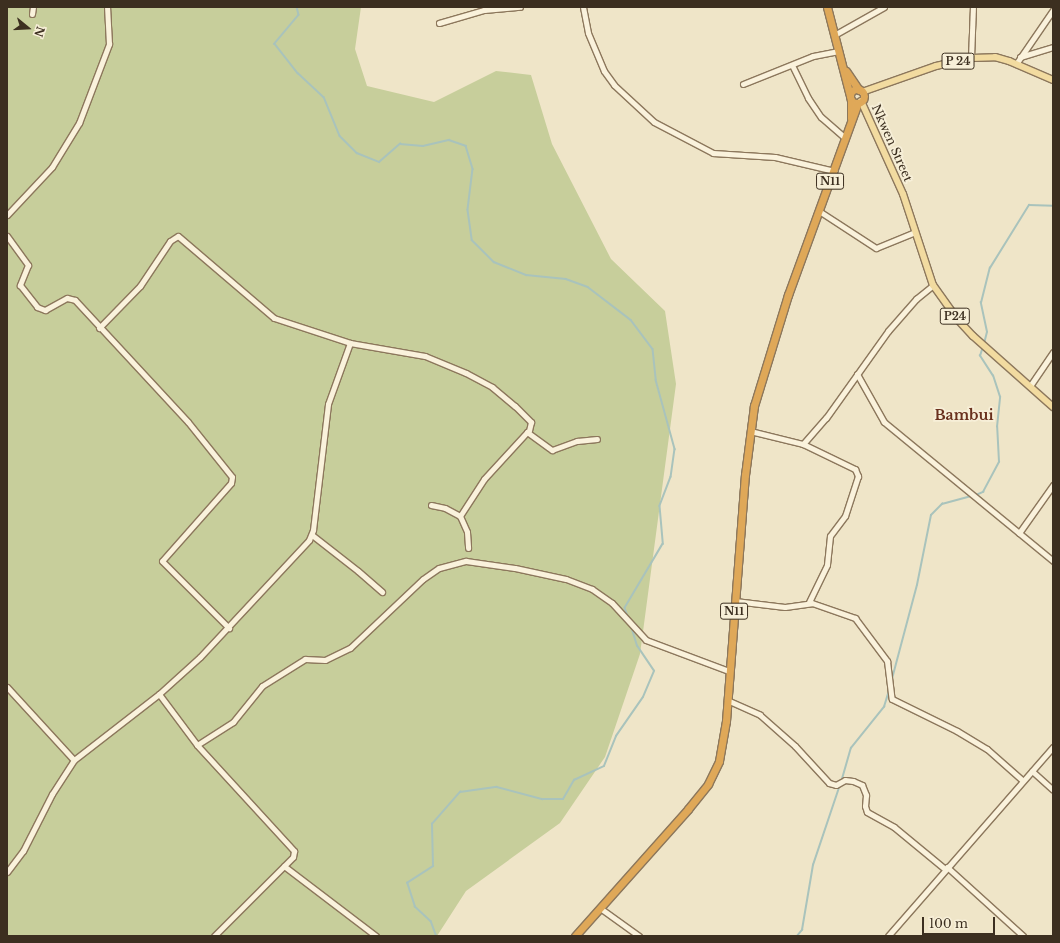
<!DOCTYPE html>
<html>
<head>
<meta charset="utf-8">
<style>
  body { margin:0 }
  #map { position:relative; width:1060px; height:943px; overflow:hidden; background:#efe5c8; font-family:"Libre Baskerville",serif }
  div>[style] { position:absolute }
  .green>* { inset:0; background:#c7ce9b }
  .stream>* { height:1.5px; margin:-0.75px; padding:0 0.75px; transform-origin:0.75px; border-radius:0.75px; background:#a9c3bc }
  .roads { filter:drop-shadow(1px 0 #8c775c) drop-shadow(-1px 0 #8c775c) drop-shadow(0 1px #8c775c) drop-shadow(0 -1px #8c775c) }
  .minor>* { height:5px; margin:-2.5px; padding:0 2.5px; transform-origin:2.5px; border-radius:2.5px; background:#faf2dc }
  .major>* { height:6px; margin:-3px; padding:0 3px; transform-origin:3px; border-radius:3px; background:#f2dba0 }
  .highway>* { height:7px; margin:-3.5px; padding:0 3.5px; transform-origin:3.5px; border-radius:3.5px; background:#dfa858 }
  .highway>.ring { margin:-3.5px; padding:0; box-sizing:content-box; background:none; border:7px solid #dfa858; border-radius:50% }
  span { translate:-50% -50%; white-space:nowrap; text-align:center; line-height:1.15; -webkit-text-stroke:3.5px #f7efd8; paint-order:stroke }
  .shield-label span { padding:1px 3px; background:#f7efd8; border:1px solid; border-radius:3px; -webkit-text-stroke-width:0 }
  .shield-label { font-size:11px; color:#3c2f20; font-weight:700 }
  .street-label { font-size:12px; color:#3c2f20 }
  .quarter-label { font-size:14px; color:#6a311e; font-weight:700 }
  .frame { position:absolute; inset:0; border:8px solid #3c2f20; pointer-events:none }
  .north { position:absolute; left:8px; top:8px; width:40px; height:40px; -webkit-text-stroke:3px #f7efd8; paint-order:stroke; rotate:108deg; font-size:11px; font-weight:700; line-height:16px; text-align:center; color:#3c2f20 }
  .north::after { content:''; display:block; margin:auto; width:14px; height:18px; background:#3c2f20; clip-path:polygon(50% 0,100% 100%,50% 72%,0 100%) }
  .scale { position:absolute; left:922px; top:917px; width:73px; height:18px; box-sizing:border-box; border:2px solid #3c2f20; border-top:0; padding-left:5px; font-size:12px; line-height:14px; white-space:nowrap; color:#3c2f20; -webkit-text-stroke:3px #f7efd8; paint-order:stroke }
</style>
</head>
<body>
<div id="map">
  <div class="green">
    <i style="clip-path:polygon(7px 7px,361px 7px,355px 49px,367px 86px,434px 102px,496px 71px,531px 75px,552px 144px,611px 259px,665px 311px,676px 384px,640px 654px,605px 757px,560px 823px,466px 891px,437px 936px,7px 936px)"></i>
  </div>
  <div class="stream">
    <i style="left:297px;top:7px;width:8px;rotate:76deg"></i>
    <i style="left:299px;top:15px;width:38px;rotate:130deg"></i>
    <i style="left:275px;top:44px;width:37px;rotate:52deg"></i>
    <i style="left:298px;top:73px;width:35px;rotate:43deg"></i>
    <i style="left:324px;top:97px;width:42px;rotate:67.7deg"></i>
    <i style="left:340px;top:136px;width:24px;rotate:45deg"></i>
    <i style="left:357px;top:153px;width:24px;rotate:22deg"></i>
    <i style="left:379px;top:162px;width:28px;rotate:-41deg"></i>
    <i style="left:400px;top:144px;width:23px;rotate:5deg"></i>
    <i style="left:423px;top:146px;width:27px;rotate:-13deg"></i>
    <i style="left:449px;top:140px;width:18px;rotate:19deg"></i>
    <i style="left:466px;top:146px;width:24px;rotate:73deg"></i>
    <i style="left:473px;top:169px;width:41px;rotate:97deg"></i>
    <i style="left:468px;top:210px;width:30px;rotate:82deg"></i>
    <i style="left:472px;top:240px;width:31px;rotate:45deg"></i>
    <i style="left:494px;top:262px;width:35px;rotate:22deg"></i>
    <i style="left:526px;top:275px;width:40px;rotate:5.7deg"></i>
    <i style="left:566px;top:279px;width:23px;rotate:20deg"></i>
    <i style="left:588px;top:287px;width:54px;rotate:37.5deg"></i>
    <i style="left:631px;top:320px;width:36px;rotate:53deg"></i>
    <i style="left:653px;top:349px;width:31px;rotate:84deg"></i>
    <i style="left:656px;top:380px;width:72px;rotate:74.6deg"></i>
    <i style="left:675px;top:449px;width:28px;rotate:98deg"></i>
    <i style="left:671px;top:477px;width:31px;rotate:111deg"></i>
    <i style="left:660px;top:506px;width:38px;rotate:85deg"></i>
    <i style="left:663px;top:544px;width:74px;rotate:120.7deg"></i>
    <i style="left:625px;top:608px;width:12px;rotate:70deg"></i>
    <i style="left:984px;top:344px;width:12px;rotate:-76deg"></i>
    <i style="left:987px;top:332px;width:30px;rotate:-102deg"></i>
    <i style="left:981px;top:303px;width:36px;rotate:-76deg"></i>
    <i style="left:990px;top:268px;width:74px;rotate:-58.2deg"></i>
    <i style="left:1029px;top:205px;width:24px;rotate:2deg"></i>
    <i style="left:976px;top:495px;width:8px;rotate:-23deg"></i>
    <i style="left:983px;top:492px;width:34px;rotate:-62deg"></i>
    <i style="left:999px;top:462px;width:35px;rotate:-93deg"></i>
    <i style="left:997px;top:427px;width:30px;rotate:-84deg"></i>
    <i style="left:1000px;top:397px;width:22px;rotate:-108deg"></i>
    <i style="left:993px;top:376px;width:24px;rotate:-123deg"></i>
    <i style="left:980px;top:356px;width:9px;rotate:-72deg"></i>
    <i style="left:892px;top:679px;width:97px;rotate:-75.1deg"></i>
    <i style="left:917px;top:585px;width:71px;rotate:-78.7deg"></i>
    <i style="left:931px;top:515px;width:16px;rotate:-45deg"></i>
    <i style="left:942px;top:504px;width:31px;rotate:-15deg"></i>
    <i style="left:842px;top:779px;width:32px;rotate:-74deg"></i>
    <i style="left:851px;top:748px;width:53px;rotate:-51.2deg"></i>
    <i style="left:884px;top:707px;width:17px;rotate:-73deg"></i>
    <i style="left:436px;top:936px;width:15px;rotate:-110deg"></i>
    <i style="left:431px;top:922px;width:22px;rotate:-137deg"></i>
    <i style="left:415px;top:907px;width:25px;rotate:-108deg"></i>
    <i style="left:407px;top:883px;width:31px;rotate:-33deg"></i>
    <i style="left:433px;top:866px;width:42px;rotate:-91.4deg"></i>
    <i style="left:432px;top:824px;width:43px;rotate:-48.8deg"></i>
    <i style="left:460px;top:792px;width:37px;rotate:-8deg"></i>
    <i style="left:497px;top:787px;width:47px;rotate:14.9deg"></i>
    <i style="left:542px;top:799px;width:21px"></i>
    <i style="left:563px;top:799px;width:22px;rotate:-60deg"></i>
    <i style="left:574px;top:780px;width:33px;rotate:-25deg"></i>
    <i style="left:604px;top:766px;width:32px;rotate:-68deg"></i>
    <i style="left:616px;top:736px;width:47px;rotate:-55.3deg"></i>
    <i style="left:643px;top:697px;width:28px;rotate:-67deg"></i>
    <i style="left:654px;top:671px;width:30px;rotate:-124deg"></i>
    <i style="left:637px;top:646px;width:21px;rotate:-107deg"></i>
    <i style="left:797px;top:936px;width:8px;rotate:-50deg"></i>
    <i style="left:802px;top:930px;width:66px;rotate:-80.4deg"></i>
    <i style="left:813px;top:865px;width:84px;rotate:-71.4deg"></i>
  </div>
  <div class="roads">
    <div class="minor">
      <i style="left:583px;top:7px;width:26px;rotate:79deg"></i>
      <i style="left:588px;top:33px;width:41px;rotate:67.2deg"></i>
      <i style="left:604px;top:71px;width:17px;rotate:54deg"></i>
      <i style="left:614px;top:85px;width:54px;rotate:42.8deg"></i>
      <i style="left:654px;top:122px;width:67px;rotate:27.7deg"></i>
      <i style="left:713px;top:153px;width:62px;rotate:3.7deg"></i>
      <i style="left:775px;top:157px;width:61px;rotate:13.3deg"></i>
      <i style="left:32px;top:14px;width:7px;rotate:-82deg"></i>
      <i style="left:439px;top:23px;width:47px;rotate:-16.1deg"></i>
      <i style="left:484px;top:10px;width:36px;rotate:-5deg"></i>
      <i style="left:836px;top:34px;width:55px;rotate:-29.4deg"></i>
      <i style="left:1020px;top:57px;width:34px;rotate:-17deg"></i>
      <i style="left:971px;top:58px;width:51px;rotate:-87.8deg"></i>
      <i style="left:1016px;top:64px;width:65px;rotate:-55.6deg"></i>
      <i style="left:792px;top:65px;width:37px;rotate:64deg"></i>
      <i style="left:808px;top:98px;width:23px;rotate:56deg"></i>
      <i style="left:821px;top:117px;width:32px;rotate:41deg"></i>
      <i style="left:743px;top:84px;width:75px;rotate:-21.8deg"></i>
      <i style="left:813px;top:56px;width:26px;rotate:-11deg"></i>
      <i style="left:819px;top:211px;width:68px;rotate:33deg"></i>
      <i style="left:876px;top:248px;width:42px;rotate:-22.3deg"></i>
      <i style="left:7px;top:215px;width:66px;rotate:-46.8deg"></i>
      <i style="left:52px;top:167px;width:52px;rotate:-58.5deg"></i>
      <i style="left:79px;top:123px;width:85px;rotate:-69.2deg"></i>
      <i style="left:109px;top:44px;width:37px;rotate:-93deg"></i>
      <i style="left:7px;top:236px;width:36px;rotate:54deg"></i>
      <i style="left:28px;top:265px;width:22px;rotate:112deg"></i>
      <i style="left:20px;top:285px;width:28px;rotate:52deg"></i>
      <i style="left:37px;top:307px;width:9px;rotate:21deg"></i>
      <i style="left:45px;top:310px;width:25px;rotate:-29deg"></i>
      <i style="left:67px;top:298px;width:8px;rotate:14deg"></i>
      <i style="left:75px;top:300px;width:166px;rotate:47.2deg"></i>
      <i style="left:188px;top:422px;width:70px;rotate:51.3deg"></i>
      <i style="left:232px;top:477px;width:6px;rotate:99deg"></i>
      <i style="left:231px;top:483px;width:104px;rotate:131.5deg"></i>
      <i style="left:162px;top:561px;width:95px;rotate:45deg"></i>
      <i style="left:99px;top:328px;width:59px;rotate:-45.7deg"></i>
      <i style="left:140px;top:286px;width:54px;rotate:-56.3deg"></i>
      <i style="left:170px;top:241px;width:9px;rotate:-32deg"></i>
      <i style="left:178px;top:236px;width:126px;rotate:40.5deg"></i>
      <i style="left:274px;top:318px;width:80px;rotate:18.2deg"></i>
      <i style="left:350px;top:343px;width:76px;rotate:9.8deg"></i>
      <i style="left:425px;top:356px;width:44px;rotate:22.5deg"></i>
      <i style="left:466px;top:373px;width:30px;rotate:28deg"></i>
      <i style="left:492px;top:387px;width:30px;rotate:40deg"></i>
      <i style="left:515px;top:406px;width:23px;rotate:45deg"></i>
      <i style="left:531px;top:422px;width:9px;rotate:103deg"></i>
      <i style="left:857px;top:374px;width:55px;rotate:60.6deg"></i>
      <i style="left:884px;top:422px;width:219px;rotate:39.4deg"></i>
      <i style="left:1030px;top:386px;width:41px;rotate:-55.9deg"></i>
      <i style="left:750px;top:431px;width:55px;rotate:13.8deg"></i>
      <i style="left:803px;top:444px;width:35px;rotate:-49deg"></i>
      <i style="left:826px;top:418px;width:107px;rotate:-54.5deg"></i>
      <i style="left:888px;top:331px;width:43px;rotate:-48.8deg"></i>
      <i style="left:916px;top:299px;width:22px;rotate:-39deg"></i>
      <i style="left:803px;top:444px;width:58px;rotate:25.7deg"></i>
      <i style="left:855px;top:469px;width:8px;rotate:67deg"></i>
      <i style="left:858px;top:476px;width:42px;rotate:108deg"></i>
      <i style="left:845px;top:516px;width:25px;rotate:127deg"></i>
      <i style="left:830px;top:536px;width:29px;rotate:96deg"></i>
      <i style="left:827px;top:565px;width:41px;rotate:115.9deg"></i>
      <i style="left:431px;top:505px;width:14px;rotate:12deg"></i>
      <i style="left:445px;top:508px;width:17px;rotate:28deg"></i>
      <i style="left:460px;top:516px;width:17px;rotate:66deg"></i>
      <i style="left:467px;top:532px;width:16px;rotate:86deg"></i>
      <i style="left:460px;top:516px;width:44px;rotate:-57deg"></i>
      <i style="left:484px;top:479px;width:64px;rotate:-47.5deg"></i>
      <i style="left:527px;top:432px;width:31px;rotate:36deg"></i>
      <i style="left:552px;top:450px;width:27px;rotate:-20deg"></i>
      <i style="left:577px;top:441px;width:20px;rotate:-6deg"></i>
      <i style="left:1019px;top:533px;width:59px;rotate:-54.7deg"></i>
      <i style="left:312px;top:535px;width:58px;rotate:38deg"></i>
      <i style="left:358px;top:571px;width:32px;rotate:41deg"></i>
      <i style="left:735px;top:601px;width:50px;rotate:6.8deg"></i>
      <i style="left:785px;top:607px;width:27px;rotate:-8deg"></i>
      <i style="left:812px;top:603px;width:46px;rotate:19.2deg"></i>
      <i style="left:855px;top:618px;width:54px;rotate:53.3deg"></i>
      <i style="left:887px;top:661px;width:38px;rotate:83deg"></i>
      <i style="left:892px;top:699px;width:72px;rotate:26.2deg"></i>
      <i style="left:957px;top:731px;width:35px;rotate:31deg"></i>
      <i style="left:987px;top:749px;width:47px;rotate:41.5deg"></i>
      <i style="left:7px;top:687px;width:99px;rotate:47.5deg"></i>
      <i style="left:159px;top:694px;width:64px;rotate:53.3deg"></i>
      <i style="left:197px;top:745px;width:144px;rotate:47.5deg"></i>
      <i style="left:294px;top:851px;width:6px;rotate:99deg"></i>
      <i style="left:293px;top:857px;width:112px;rotate:135deg"></i>
      <i style="left:727px;top:700px;width:36px;rotate:24deg"></i>
      <i style="left:760px;top:715px;width:47px;rotate:41.5deg"></i>
      <i style="left:795px;top:746px;width:50px;rotate:47.4deg"></i>
      <i style="left:829px;top:783px;width:7px;rotate:16deg"></i>
      <i style="left:836px;top:785px;width:10px;rotate:-29deg"></i>
      <i style="left:845px;top:780px;width:8px;rotate:7deg"></i>
      <i style="left:853px;top:781px;width:10px;rotate:24deg"></i>
      <i style="left:862px;top:785px;width:11px;rotate:68deg"></i>
      <i style="left:866px;top:795px;width:11px;rotate:95deg"></i>
      <i style="left:865px;top:806px;width:6px;rotate:72deg"></i>
      <i style="left:867px;top:812px;width:31px;rotate:29deg"></i>
      <i style="left:894px;top:827px;width:66px;rotate:39.5deg"></i>
      <i style="left:197px;top:745px;width:43px;rotate:-32.6deg"></i>
      <i style="left:233px;top:722px;width:46px;rotate:-51.1deg"></i>
      <i style="left:262px;top:686px;width:51px;rotate:-32.1deg"></i>
      <i style="left:305px;top:659px;width:20px;rotate:3deg"></i>
      <i style="left:325px;top:660px;width:28px;rotate:-26deg"></i>
      <i style="left:350px;top:648px;width:100px;rotate:-43.4deg"></i>
      <i style="left:423px;top:579px;width:19px;rotate:-35deg"></i>
      <i style="left:439px;top:568px;width:28px;rotate:-15deg"></i>
      <i style="left:466px;top:561px;width:49px;rotate:8.1deg"></i>
      <i style="left:515px;top:568px;width:52px;rotate:12.2deg"></i>
      <i style="left:566px;top:579px;width:28px;rotate:21deg"></i>
      <i style="left:592px;top:589px;width:24px;rotate:35deg"></i>
      <i style="left:612px;top:603px;width:50px;rotate:47.4deg"></i>
      <i style="left:646px;top:640px;width:89px;rotate:20.5deg"></i>
      <i style="left:1032px;top:771px;width:28px;rotate:42deg"></i>
      <i style="left:284px;top:866px;width:116px;rotate:37.3deg"></i>
      <i style="left:947px;top:867px;width:103px;rotate:42.2deg"></i>
      <i style="left:7px;top:872px;width:26px;rotate:-53deg"></i>
      <i style="left:23px;top:851px;width:64px;rotate:-63deg"></i>
      <i style="left:52px;top:794px;width:40px;rotate:-57.1deg"></i>
      <i style="left:74px;top:760px;width:108px;rotate:-37.8deg"></i>
      <i style="left:159px;top:694px;width:55px;rotate:-42.1deg"></i>
      <i style="left:200px;top:657px;width:160px;rotate:-47deg"></i>
      <i style="left:309px;top:540px;width:11px;rotate:-68deg"></i>
      <i style="left:313px;top:530px;width:127px;rotate:-83.2deg"></i>
      <i style="left:328px;top:404px;width:65px;rotate:-70.2deg"></i>
      <i style="left:600px;top:908px;width:48px;rotate:35.7deg"></i>
      <i style="left:888px;top:936px;width:251px;rotate:-48.9deg"></i>
    </div>
    <div class="major">
      <i style="left:862px;top:92px;width:78px;rotate:-19.4deg"></i>
      <i style="left:936px;top:66px;width:36px;rotate:-13deg"></i>
      <i style="left:971px;top:58px;width:24px;rotate:-2deg"></i>
      <i style="left:995px;top:57px;width:15px;rotate:16deg"></i>
      <i style="left:1009px;top:61px;width:48px;rotate:23.4deg"></i>
      <i style="left:861px;top:101px;width:102px;rotate:65.7deg"></i>
      <i style="left:903px;top:194px;width:96px;rotate:71.8deg"></i>
      <i style="left:933px;top:285px;width:43px;rotate:54.5deg"></i>
      <i style="left:958px;top:320px;width:22px;rotate:47deg"></i>
      <i style="left:973px;top:336px;width:107px;rotate:41.6deg"></i>
    </div>
    <div class="highway">
      <i style="left:827px;top:7px;width:92px;rotate:75.5deg"></i>
      <i style="left:846px;top:71px;width:23px;rotate:56deg"></i>
      <i class="ring" style="left:850px;top:89px;width:7px;height:7px"></i>
      <i style="left:851px;top:118px;width:18px;rotate:-90deg"></i>
      <i style="left:575px;top:936px;width:170px;rotate:-48.3deg"></i>
      <i style="left:688px;top:809px;width:32px;rotate:-51deg"></i>
      <i style="left:708px;top:784px;width:25px;rotate:-64deg"></i>
      <i style="left:719px;top:761px;width:41px;rotate:-80.1deg"></i>
      <i style="left:726px;top:721px;width:247px;rotate:-85.6deg"></i>
      <i style="left:745px;top:475px;width:70px;rotate:-82.6deg"></i>
      <i style="left:754px;top:406px;width:116px;rotate:-73deg"></i>
      <i style="left:788px;top:295px;width:204px;rotate:-70deg"></i>
    </div>
  </div>
  <div class="shield-label">
    <span style="left:958px;top:61px">P 24</span>
    <span style="left:830px;top:181px">N11</span>
    <span style="left:955px;top:316px">P24</span>
    <span style="left:734px;top:611px">N11</span>
  </div>
  <div class="street-label">
    <span style="left:892px;top:143px;rotate:66deg">Nkwen Street</span>
  </div>
  <div class="quarter-label">
    <span style="left:964px;top:415px">Bambui</span>
  </div>
  <div class="frame"></div>
  <div class="north">N</div>
  <div class="scale">100 m</div>
</div>
</body>
</html>
